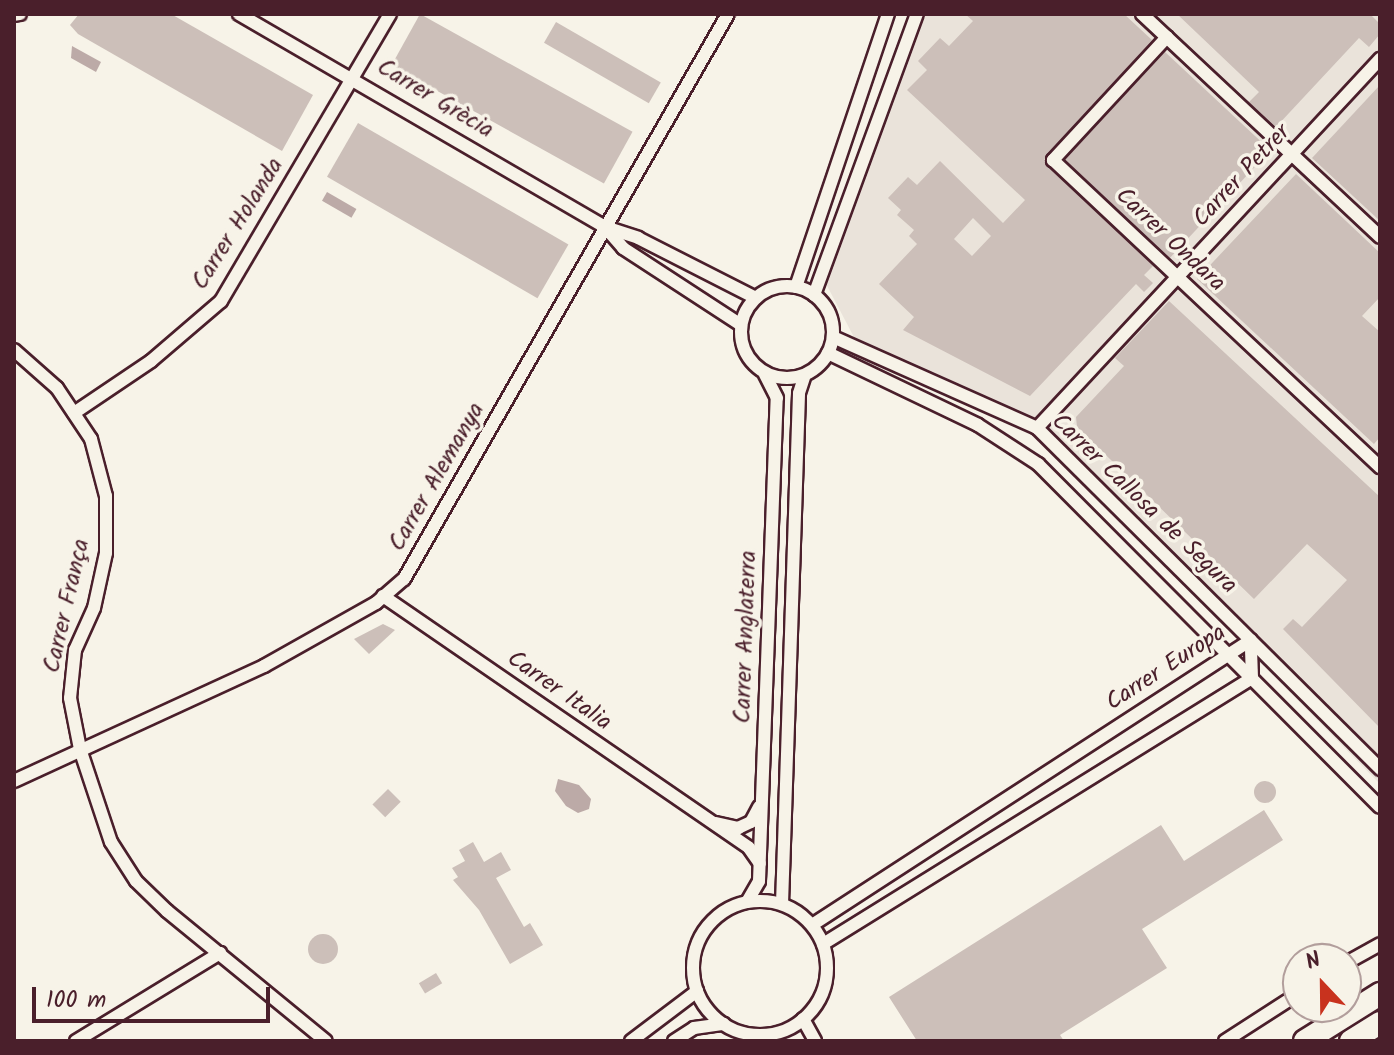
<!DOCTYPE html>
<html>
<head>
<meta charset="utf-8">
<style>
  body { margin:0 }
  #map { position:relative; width:1394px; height:1055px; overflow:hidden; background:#f7f3e8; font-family:Kalam,sans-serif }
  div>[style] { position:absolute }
  .built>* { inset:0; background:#eae3da }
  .water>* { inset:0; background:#bcaaa7; transform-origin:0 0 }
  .building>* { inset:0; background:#ccbfb9; transform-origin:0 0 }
  .round { border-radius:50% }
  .roads { filter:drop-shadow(2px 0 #4a1f2b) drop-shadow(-2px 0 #4a1f2b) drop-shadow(0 2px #4a1f2b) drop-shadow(0 -2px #4a1f2b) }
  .street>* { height:12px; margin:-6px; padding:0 6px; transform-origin:6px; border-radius:6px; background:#f7f3e8 }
  .street>.ring { margin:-6px; padding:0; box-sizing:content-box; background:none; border:12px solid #f7f3e8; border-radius:50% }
  .highway>* { height:22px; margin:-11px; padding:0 11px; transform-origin:11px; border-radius:11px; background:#f7f3e8 }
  span { translate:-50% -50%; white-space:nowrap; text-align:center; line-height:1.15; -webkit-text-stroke:7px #f7f3e8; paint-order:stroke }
  .street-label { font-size:24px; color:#4a1f2b }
  .frame { position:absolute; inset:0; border:16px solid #4a1f2b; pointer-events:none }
  .north { position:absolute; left:1282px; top:943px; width:80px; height:80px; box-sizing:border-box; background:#f7f3e8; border:2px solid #b29e9c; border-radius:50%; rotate:338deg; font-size:22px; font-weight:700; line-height:32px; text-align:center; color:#4a1f2b }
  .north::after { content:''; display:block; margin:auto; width:28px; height:36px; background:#c8321e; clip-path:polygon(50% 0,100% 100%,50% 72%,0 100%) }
  .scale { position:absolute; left:32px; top:987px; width:238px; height:36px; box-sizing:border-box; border:4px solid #4a1f2b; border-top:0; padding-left:10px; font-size:24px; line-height:28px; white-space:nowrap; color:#4a1f2b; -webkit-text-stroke:6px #f7f3e8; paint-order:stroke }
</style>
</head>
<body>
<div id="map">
  <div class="built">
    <i style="clip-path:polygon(921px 14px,1380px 14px,1380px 784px,1040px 436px,857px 343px,823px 278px)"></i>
  </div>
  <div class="water">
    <i style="clip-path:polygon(72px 46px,101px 62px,96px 72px,71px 58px)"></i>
    <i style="left:327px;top:192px;width:34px;height:10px;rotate:30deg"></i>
    <i style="clip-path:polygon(558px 779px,579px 785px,591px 799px,589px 809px,578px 813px,566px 806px,555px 791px)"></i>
  </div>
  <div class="building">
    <i style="clip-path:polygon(79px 14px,171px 14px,313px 95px,282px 151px,78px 34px,70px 25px)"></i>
    <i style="left:420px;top:14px;width:243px;height:59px;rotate:29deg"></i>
    <i style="clip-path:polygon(evenodd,965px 14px,1124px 14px,1152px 40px,1044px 159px,1153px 266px,1144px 275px,1153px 283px,1144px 292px,1136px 284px,1030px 396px,903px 330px,914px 317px,879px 284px,917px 244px,909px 236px,914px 230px,897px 215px,901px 210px,888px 198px,908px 177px,917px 185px,940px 161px,1003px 223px,1025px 200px,907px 90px,927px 70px,918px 61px,940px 38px,949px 46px,973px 21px,965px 14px,973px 218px,991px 236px,972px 256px,954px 239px,973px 218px)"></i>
    <i style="clip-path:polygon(1177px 14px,1370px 14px,1380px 24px,1380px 34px,1369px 47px,1359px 38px,1276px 127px,1249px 102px,1259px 92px)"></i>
    <i style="left:556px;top:22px;width:121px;height:24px;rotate:30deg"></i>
    <i style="left:1165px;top:52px;width:144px;height:147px;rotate:43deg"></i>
    <i style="clip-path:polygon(1380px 85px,1380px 221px,1312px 158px)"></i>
    <i style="left:358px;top:123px;width:243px;height:62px;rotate:30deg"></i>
    <i style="clip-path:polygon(1296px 174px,1380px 253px,1380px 297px,1362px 316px,1380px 332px,1380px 437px,1374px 444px,1197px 279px)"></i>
    <i style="clip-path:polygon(1169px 301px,1380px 497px,1380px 728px,1283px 629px,1293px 619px,1302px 627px,1347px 580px,1307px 544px,1254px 599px,1077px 427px,1076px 417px,1124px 366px,1115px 358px)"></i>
    <i style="clip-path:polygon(383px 624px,395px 630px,369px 654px,354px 639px)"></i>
    <i class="round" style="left:1254px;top:781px;width:22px;height:22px"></i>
    <i style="left:388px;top:789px;width:18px;height:22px;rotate:45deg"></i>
    <i style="clip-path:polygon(1264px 810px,1283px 840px,1142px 929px,1167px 968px,1060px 1035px,1064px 1041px,917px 1041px,889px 997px,1161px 825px,1184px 861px)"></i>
    <i style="clip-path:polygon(473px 842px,484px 862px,501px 852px,511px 870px,496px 878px,524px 927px,530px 923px,543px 945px,510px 964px,479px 910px,453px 880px,458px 877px,452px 868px,465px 861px,459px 850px)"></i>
    <i class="round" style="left:308px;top:934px;width:30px;height:30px"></i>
    <i style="left:436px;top:973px;width:12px;height:20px;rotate:59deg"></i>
  </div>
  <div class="roads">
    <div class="street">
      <i style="left:239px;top:14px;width:423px;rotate:30.2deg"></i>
      <i style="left:605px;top:227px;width:35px;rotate:18deg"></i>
      <i style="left:638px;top:238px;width:132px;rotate:27deg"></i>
      <i style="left:1142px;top:14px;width:326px;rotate:43.1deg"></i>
      <i style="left:14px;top:15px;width:6px;rotate:-9deg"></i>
      <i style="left:1167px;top:37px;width:168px;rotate:132.8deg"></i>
      <i style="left:1053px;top:160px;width:449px;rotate:43.2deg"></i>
      <i style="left:605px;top:227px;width:28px;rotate:49deg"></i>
      <i style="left:623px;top:248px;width:141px;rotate:33.1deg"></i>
      <i class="ring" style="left:741px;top:286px;width:80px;height:80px"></i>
      <i style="left:796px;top:287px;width:288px;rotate:-71.4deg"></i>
      <i style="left:814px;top:295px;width:299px;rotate:-69.9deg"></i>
      <i style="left:833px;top:337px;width:223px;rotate:24deg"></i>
      <i style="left:1037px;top:428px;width:484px;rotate:44.8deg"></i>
      <i style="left:14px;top:350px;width:57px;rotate:41.5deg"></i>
      <i style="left:57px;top:388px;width:61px;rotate:56.3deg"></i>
      <i style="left:91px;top:439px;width:59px;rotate:75.3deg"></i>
      <i style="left:106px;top:496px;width:57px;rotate:90deg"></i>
      <i style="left:106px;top:553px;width:56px;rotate:102.3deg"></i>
      <i style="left:94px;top:608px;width:46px;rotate:114.3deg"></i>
      <i style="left:75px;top:650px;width:48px;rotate:95.9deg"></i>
      <i style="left:70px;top:698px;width:52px;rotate:78.9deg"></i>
      <i style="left:80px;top:749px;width:98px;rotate:71.6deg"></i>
      <i style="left:111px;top:842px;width:46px;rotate:57.3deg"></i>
      <i style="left:136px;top:881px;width:43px;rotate:44.1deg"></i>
      <i style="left:167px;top:911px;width:205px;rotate:39.3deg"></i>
      <i style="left:828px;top:353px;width:166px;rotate:25.6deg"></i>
      <i style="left:978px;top:425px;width:72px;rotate:33deg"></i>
      <i style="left:1038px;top:464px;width:484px;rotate:45.1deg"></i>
      <i style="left:74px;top:413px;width:93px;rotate:-34deg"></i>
      <i style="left:151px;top:361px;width:92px;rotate:-40.6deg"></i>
      <i style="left:221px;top:301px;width:333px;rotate:-59.5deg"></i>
      <i style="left:1037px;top:428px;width:504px;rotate:-47.09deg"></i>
      <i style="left:383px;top:596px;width:444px;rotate:34.5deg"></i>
      <i style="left:749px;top:848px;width:19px;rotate:55deg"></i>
      <i style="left:14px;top:781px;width:275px;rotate:-24.7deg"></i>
      <i style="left:264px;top:666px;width:129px;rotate:-29.4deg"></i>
      <i style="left:376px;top:603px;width:37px;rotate:-41deg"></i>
      <i style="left:404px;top:579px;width:651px;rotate:-60.17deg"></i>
      <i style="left:716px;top:823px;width:23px;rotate:13deg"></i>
      <i style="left:738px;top:828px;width:14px;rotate:-25deg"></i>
      <i style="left:751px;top:822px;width:17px;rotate:-62deg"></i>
      <i class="ring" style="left:693px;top:901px;width:122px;height:122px"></i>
      <i style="left:747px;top:902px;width:24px;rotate:-60deg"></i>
      <i style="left:759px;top:881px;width:483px;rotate:-87.9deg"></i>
      <i style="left:777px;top:398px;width:27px;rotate:-117deg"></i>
      <i style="left:782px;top:904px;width:511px;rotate:-88.09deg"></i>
      <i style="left:799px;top:393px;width:19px;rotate:-72deg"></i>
      <i style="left:812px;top:925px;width:523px;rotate:-32.99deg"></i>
      <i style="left:823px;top:944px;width:505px;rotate:-31.8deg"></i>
      <i style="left:1252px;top:678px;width:38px;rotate:-92deg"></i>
      <i style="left:1346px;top:963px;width:39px;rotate:-29deg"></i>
      <i style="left:803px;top:1019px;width:25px;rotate:61deg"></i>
      <i style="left:76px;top:1041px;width:169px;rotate:-31.4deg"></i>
      <i style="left:631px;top:1041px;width:83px;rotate:-37.1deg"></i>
      <i style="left:674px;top:1041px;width:24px;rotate:-33deg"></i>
      <i style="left:694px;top:1028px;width:30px;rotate:-8deg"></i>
      <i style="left:1225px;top:1041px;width:87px;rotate:-32.8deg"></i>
    </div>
    <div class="highway">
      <i style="left:1305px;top:1041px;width:89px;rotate:-32.1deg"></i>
      <i style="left:1351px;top:1041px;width:34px;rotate:-32deg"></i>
    </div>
  </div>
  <div class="street-label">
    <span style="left:435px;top:99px;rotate:31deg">Carrer Grècia</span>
    <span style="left:1242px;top:176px;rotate:-47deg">Carrer Petrer</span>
    <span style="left:238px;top:224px;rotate:-58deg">Carrer Holanda</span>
    <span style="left:1170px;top:240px;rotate:43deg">Carrer Ondara</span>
    <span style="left:437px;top:477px;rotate:-60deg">Carrer Alemanya</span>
    <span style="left:1144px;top:504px;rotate:44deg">Carrer Callosa de Segura</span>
    <span style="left:67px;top:606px;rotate:-77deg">Carrer França</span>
    <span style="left:746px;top:637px;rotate:-88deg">Carrer Anglaterra</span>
    <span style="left:1166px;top:668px;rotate:-33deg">Carrer Europa</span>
    <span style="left:559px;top:691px;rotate:35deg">Carrer Italia</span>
  </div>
  <div class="frame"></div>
  <div class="north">N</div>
  <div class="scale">100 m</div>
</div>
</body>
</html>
